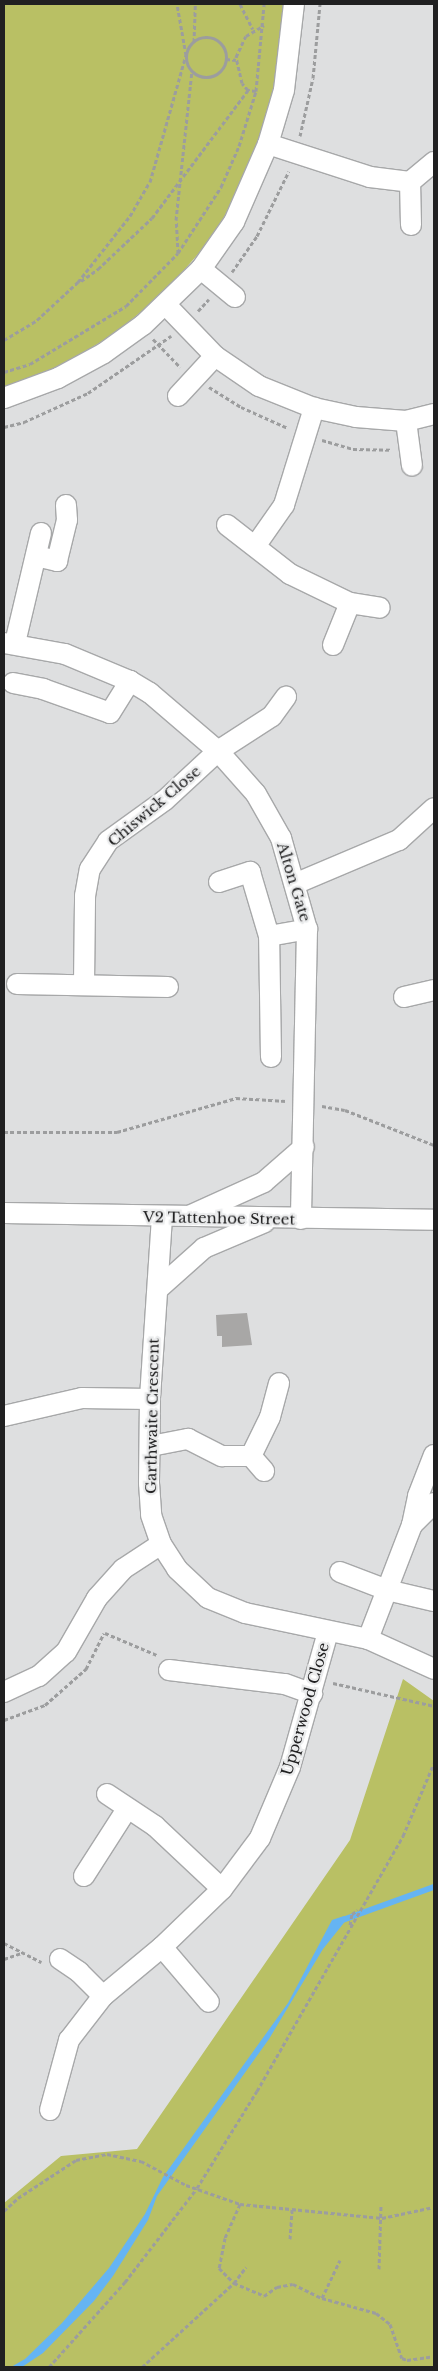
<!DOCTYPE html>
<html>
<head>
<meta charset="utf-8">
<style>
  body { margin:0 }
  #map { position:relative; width:438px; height:2371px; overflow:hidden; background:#dedfe0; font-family:"Libre Baskerville",serif }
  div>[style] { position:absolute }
  .green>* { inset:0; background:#b9c064 }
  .water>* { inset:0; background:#65b4f3 }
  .stream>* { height:5.5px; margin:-2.75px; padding:0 2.75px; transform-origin:2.75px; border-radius:2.75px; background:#65b4f3 }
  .building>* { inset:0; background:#a8a7a6 }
  .path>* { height:3px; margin-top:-1.5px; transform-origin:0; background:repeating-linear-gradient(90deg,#9c9d9e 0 4px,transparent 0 6.5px) }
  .path>.ring { margin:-1.5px; padding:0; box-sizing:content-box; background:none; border:3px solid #9c9d9e; border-radius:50% }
  .roads { filter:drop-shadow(1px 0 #a7a8a9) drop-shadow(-1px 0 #a7a8a9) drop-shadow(0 1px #a7a8a9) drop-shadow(0 -1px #a7a8a9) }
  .minor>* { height:20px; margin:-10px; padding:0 10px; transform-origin:10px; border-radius:10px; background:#fff }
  span { translate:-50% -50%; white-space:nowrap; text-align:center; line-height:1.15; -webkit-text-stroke:4.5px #ebeced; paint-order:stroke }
  .street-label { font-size:15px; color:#202021 }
  .frame { position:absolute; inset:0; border:5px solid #202021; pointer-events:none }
</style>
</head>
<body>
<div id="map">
  <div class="green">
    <i style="clip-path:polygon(4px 4px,283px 4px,283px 45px,258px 155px,213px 237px,164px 293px,114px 334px,69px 361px,4px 391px)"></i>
    <i style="clip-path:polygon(403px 1679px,434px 1701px,434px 2367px,4px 2367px,4px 2203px,61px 2156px,137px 2149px,350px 1840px)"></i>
  </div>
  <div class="water">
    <i style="clip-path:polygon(344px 1916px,347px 1919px,323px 1949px,269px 2039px,157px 2196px,148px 2220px,113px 2276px,94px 2301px,43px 2353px,22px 2367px,11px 2367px,25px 2359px,62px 2323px,109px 2268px,145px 2214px,163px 2177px,288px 2003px,332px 1920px)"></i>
  </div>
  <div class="stream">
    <i style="left:340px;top:1921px;width:100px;rotate:-19.9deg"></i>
  </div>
  <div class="building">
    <i style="clip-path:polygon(247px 1313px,252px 1345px,222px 1347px,222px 1336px,217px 1336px,216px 1315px)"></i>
  </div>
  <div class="path">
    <i style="left:240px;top:4px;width:28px;rotate:63deg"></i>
    <i class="ring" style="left:186px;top:37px;width:37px;height:37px"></i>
    <i style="left:194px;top:42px;width:38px;rotate:-88deg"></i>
    <i style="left:226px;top:59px;width:10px;rotate:6deg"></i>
    <i style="left:256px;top:91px;width:8px;rotate:-173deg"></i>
    <i style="left:248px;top:90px;width:9px;rotate:-131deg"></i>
    <i style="left:242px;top:83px;width:27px;rotate:-103deg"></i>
    <i style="left:236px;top:57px;width:23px;rotate:-65deg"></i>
    <i style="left:246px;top:36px;width:21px;rotate:-31deg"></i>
    <i style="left:300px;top:136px;width:59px;rotate:-77.4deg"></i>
    <i style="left:313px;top:78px;width:74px;rotate:-84.6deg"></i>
    <i style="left:178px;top:253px;width:33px;rotate:-93deg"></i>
    <i style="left:176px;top:220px;width:150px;rotate:-83.9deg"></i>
    <i style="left:232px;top:272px;width:44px;rotate:-55.2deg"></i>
    <i style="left:257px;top:236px;width:72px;rotate:-63.8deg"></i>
    <i style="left:81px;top:281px;width:21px;rotate:-35deg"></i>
    <i style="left:98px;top:269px;width:74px;rotate:-43.4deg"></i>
    <i style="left:152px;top:218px;width:160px;rotate:-53.1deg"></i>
    <i style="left:198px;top:311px;width:16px;rotate:-47deg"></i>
    <i style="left:153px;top:339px;width:39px;rotate:46deg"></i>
    <i style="left:4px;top:340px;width:39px;rotate:-31deg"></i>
    <i style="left:37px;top:320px;width:56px;rotate:-42.8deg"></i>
    <i style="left:78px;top:282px;width:84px;rotate:-51.8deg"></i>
    <i style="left:130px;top:216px;width:39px;rotate:-60deg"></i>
    <i style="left:150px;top:182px;width:132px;rotate:-74.2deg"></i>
    <i style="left:186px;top:55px;width:52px;rotate:-100deg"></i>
    <i style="left:4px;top:372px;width:27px;rotate:-17deg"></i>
    <i style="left:30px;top:364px;width:112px;rotate:-31.1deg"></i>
    <i style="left:126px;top:306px;width:74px;rotate:-45.5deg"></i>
    <i style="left:178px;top:253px;width:79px;rotate:-56.9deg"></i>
    <i style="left:221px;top:187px;width:45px;rotate:-66.3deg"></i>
    <i style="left:239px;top:146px;width:58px;rotate:-72.8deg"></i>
    <i style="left:256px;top:91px;width:87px;rotate:-84.7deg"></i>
    <i style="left:209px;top:387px;width:38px;rotate:32deg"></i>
    <i style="left:241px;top:407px;width:51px;rotate:24.1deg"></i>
    <i style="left:4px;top:427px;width:21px;rotate:-14deg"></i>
    <i style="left:24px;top:422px;width:70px;rotate:-24.4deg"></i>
    <i style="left:88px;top:393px;width:101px;rotate:-34.5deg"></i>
    <i style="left:322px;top:440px;width:32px;rotate:16deg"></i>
    <i style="left:353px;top:449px;width:39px;rotate:1deg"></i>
    <i style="left:322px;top:1106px;width:23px;rotate:10deg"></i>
    <i style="left:345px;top:1110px;width:96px;rotate:21.5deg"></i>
    <i style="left:4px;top:1132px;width:113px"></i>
    <i style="left:117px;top:1132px;width:124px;rotate:-15.9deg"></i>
    <i style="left:236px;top:1098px;width:50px;rotate:3.4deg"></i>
    <i style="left:105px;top:1633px;width:56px;rotate:22.9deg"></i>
    <i style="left:333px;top:1683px;width:104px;rotate:12.8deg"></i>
    <i style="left:4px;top:1720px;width:44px;rotate:-20.1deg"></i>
    <i style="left:45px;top:1705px;width:55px;rotate:-41.3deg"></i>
    <i style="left:86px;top:1669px;width:40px;rotate:-63.4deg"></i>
    <i style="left:350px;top:1925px;width:11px;rotate:-80deg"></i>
    <i style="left:352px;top:1914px;width:7px;rotate:-34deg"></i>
    <i style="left:4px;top:1943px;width:42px;rotate:27.2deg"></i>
    <i style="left:4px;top:1959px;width:18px;rotate:-19deg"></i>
    <i style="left:240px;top:2204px;width:37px;rotate:114deg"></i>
    <i style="left:225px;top:2238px;width:31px;rotate:101deg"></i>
    <i style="left:219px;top:2268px;width:21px;rotate:45deg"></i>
    <i style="left:234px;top:2283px;width:20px;rotate:-53deg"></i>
    <i style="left:4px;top:2211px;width:19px;rotate:-43deg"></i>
    <i style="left:18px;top:2198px;width:69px;rotate:-33.2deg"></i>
    <i style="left:76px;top:2160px;width:32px;rotate:-11deg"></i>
    <i style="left:107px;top:2154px;width:35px;rotate:12deg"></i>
    <i style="left:141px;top:2161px;width:51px;rotate:28.1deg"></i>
    <i style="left:186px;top:2185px;width:57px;rotate:19.4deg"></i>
    <i style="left:240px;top:2204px;width:143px;rotate:5.6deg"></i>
    <i style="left:382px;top:2218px;width:53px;rotate:-11.9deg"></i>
    <i style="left:290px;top:2239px;width:30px;rotate:-86deg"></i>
    <i style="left:379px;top:2269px;width:64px;rotate:-88.2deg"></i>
    <i style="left:322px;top:2298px;width:42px;rotate:-64.7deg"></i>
    <i style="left:49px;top:2367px;width:114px;rotate:-48.2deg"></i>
    <i style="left:125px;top:2282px;width:118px;rotate:-52.5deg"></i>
    <i style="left:197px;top:2188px;width:114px;rotate:-58.3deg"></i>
    <i style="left:257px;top:2091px;width:294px;rotate:-60.2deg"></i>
    <i style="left:403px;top:1836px;width:79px;rotate:-67deg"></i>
    <i style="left:142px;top:2367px;width:125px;rotate:-42.4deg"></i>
    <i style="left:234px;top:2283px;width:33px;rotate:23deg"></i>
    <i style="left:264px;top:2296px;width:16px;rotate:-35deg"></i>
    <i style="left:277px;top:2287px;width:16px;rotate:-11deg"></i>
    <i style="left:293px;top:2284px;width:32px;rotate:26deg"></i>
    <i style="left:322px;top:2298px;width:56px;rotate:15.5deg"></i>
    <i style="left:376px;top:2313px;width:18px;rotate:38deg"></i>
    <i style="left:390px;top:2324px;width:36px;rotate:71deg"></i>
    <i style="left:402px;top:2358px;width:5px;rotate:22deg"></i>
    <i style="left:407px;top:2360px;width:27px;rotate:-8deg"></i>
  </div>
  <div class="roads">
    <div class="minor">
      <i style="left:268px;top:144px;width:107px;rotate:17.9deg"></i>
      <i style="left:370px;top:177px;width:40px;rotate:7.1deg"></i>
      <i style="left:411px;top:225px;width:43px;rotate:-91.3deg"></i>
      <i style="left:410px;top:182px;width:31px;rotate:-40deg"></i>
      <i style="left:201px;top:269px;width:44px;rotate:39.5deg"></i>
      <i style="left:166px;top:305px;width:71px;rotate:46.1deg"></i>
      <i style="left:215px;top:356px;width:53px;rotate:34.3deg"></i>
      <i style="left:259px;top:386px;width:59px;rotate:21.8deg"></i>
      <i style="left:314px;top:408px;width:43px;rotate:12.1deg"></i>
      <i style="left:356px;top:417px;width:50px;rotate:4.6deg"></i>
      <i style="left:406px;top:421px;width:29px;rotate:-14deg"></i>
      <i style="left:178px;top:396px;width:54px;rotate:-47.2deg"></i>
      <i style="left:4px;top:398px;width:58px;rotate:-20.3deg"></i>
      <i style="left:58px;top:378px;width:52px;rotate:-28.5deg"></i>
      <i style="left:104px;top:353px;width:48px;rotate:-35.7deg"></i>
      <i style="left:143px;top:325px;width:81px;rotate:-44deg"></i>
      <i style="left:201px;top:269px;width:57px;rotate:-54.9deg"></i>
      <i style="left:234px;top:222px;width:85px;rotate:-66.4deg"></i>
      <i style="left:268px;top:144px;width:56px;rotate:-73.5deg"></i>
      <i style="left:284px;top:90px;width:87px;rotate:-83.4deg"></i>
      <i style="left:406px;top:421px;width:45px;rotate:82.4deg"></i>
      <i style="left:227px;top:525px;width:80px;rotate:37.9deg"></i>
      <i style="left:290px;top:574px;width:67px;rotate:25.8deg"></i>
      <i style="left:350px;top:603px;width:30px;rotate:9deg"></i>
      <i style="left:256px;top:545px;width:49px;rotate:-55deg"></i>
      <i style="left:284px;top:505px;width:102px;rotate:-72.8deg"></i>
      <i style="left:36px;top:556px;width:22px;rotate:13deg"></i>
      <i style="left:57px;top:561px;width:42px;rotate:-76.3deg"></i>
      <i style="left:67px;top:520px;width:15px;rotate:-94deg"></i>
      <i style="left:4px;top:643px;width:62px;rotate:10.2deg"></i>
      <i style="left:65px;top:654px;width:70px;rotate:22.6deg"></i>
      <i style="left:130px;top:681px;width:23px;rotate:31deg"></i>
      <i style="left:150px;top:693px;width:89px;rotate:40.5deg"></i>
      <i style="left:218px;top:751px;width:57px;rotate:48.5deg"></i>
      <i style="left:256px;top:794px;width:51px;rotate:60.4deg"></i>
      <i style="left:281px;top:838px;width:95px;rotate:74.1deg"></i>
      <i style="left:307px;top:929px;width:290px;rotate:91.2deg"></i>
      <i style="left:15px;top:643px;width:113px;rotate:-76.7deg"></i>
      <i style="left:333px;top:645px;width:45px;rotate:-68deg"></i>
      <i style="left:13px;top:683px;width:31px;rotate:11deg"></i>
      <i style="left:43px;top:689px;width:71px;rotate:19.7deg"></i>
      <i style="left:110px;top:713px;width:38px;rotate:-58deg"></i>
      <i style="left:219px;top:882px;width:33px;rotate:-18deg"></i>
      <i style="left:250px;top:872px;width:67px;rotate:73.5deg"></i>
      <i style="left:297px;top:883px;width:111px;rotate:-22.9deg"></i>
      <i style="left:399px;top:840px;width:47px;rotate:-42.4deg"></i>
      <i style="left:84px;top:983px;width:87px;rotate:-89.3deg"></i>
      <i style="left:85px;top:896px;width:27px;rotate:-80deg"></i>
      <i style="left:90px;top:869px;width:33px;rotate:-57deg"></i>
      <i style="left:108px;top:841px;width:70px;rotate:-35.7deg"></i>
      <i style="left:165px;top:800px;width:72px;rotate:-42.8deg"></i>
      <i style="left:218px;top:751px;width:64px;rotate:-32.9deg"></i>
      <i style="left:272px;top:716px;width:24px;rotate:-54deg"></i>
      <i style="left:17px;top:984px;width:151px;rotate:1.1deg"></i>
      <i style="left:404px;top:997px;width:31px;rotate:-13deg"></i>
      <i style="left:271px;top:1057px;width:121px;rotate:-90.9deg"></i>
      <i style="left:269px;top:936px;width:39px;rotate:-10deg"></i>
      <i style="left:4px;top:1213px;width:430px;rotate:0.9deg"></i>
      <i style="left:191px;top:1215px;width:80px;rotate:-24.3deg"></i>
      <i style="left:264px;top:1182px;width:53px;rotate:-41.2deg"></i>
      <i style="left:162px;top:1217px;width:182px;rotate:93.8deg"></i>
      <i style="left:150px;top:1399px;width:84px;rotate:90.7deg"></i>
      <i style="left:149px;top:1483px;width:32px;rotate:86deg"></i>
      <i style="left:151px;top:1515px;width:31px;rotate:71deg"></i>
      <i style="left:161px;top:1544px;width:30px;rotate:57deg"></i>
      <i style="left:177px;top:1569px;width:42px;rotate:43.1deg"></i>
      <i style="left:208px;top:1598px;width:40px;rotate:22deg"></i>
      <i style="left:245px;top:1613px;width:126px;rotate:11.9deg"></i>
      <i style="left:368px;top:1639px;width:72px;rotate:24.4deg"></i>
      <i style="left:158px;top:1289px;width:62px;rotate:-41.7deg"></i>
      <i style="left:204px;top:1248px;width:66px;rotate:-23.1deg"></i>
      <i style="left:4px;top:1416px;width:80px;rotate:-13deg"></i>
      <i style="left:82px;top:1398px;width:68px;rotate:0.8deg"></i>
      <i style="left:151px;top:1446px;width:38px;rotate:-11deg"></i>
      <i style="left:188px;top:1439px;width:38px;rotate:27deg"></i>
      <i style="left:222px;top:1456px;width:29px"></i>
      <i style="left:251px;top:1456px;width:20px;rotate:49deg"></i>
      <i style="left:251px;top:1456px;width:43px;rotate:-64deg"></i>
      <i style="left:270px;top:1417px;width:35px;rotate:-75deg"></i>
      <i style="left:412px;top:1525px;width:31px;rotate:-45deg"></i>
      <i style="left:340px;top:1572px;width:50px;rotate:21deg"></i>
      <i style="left:387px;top:1590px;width:48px;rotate:13.2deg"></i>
      <i style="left:368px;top:1639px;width:122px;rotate:-68.9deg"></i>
      <i style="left:412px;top:1525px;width:30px;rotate:-78deg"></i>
      <i style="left:418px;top:1496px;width:44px;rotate:-68.7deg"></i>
      <i style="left:169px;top:1670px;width:117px;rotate:6.9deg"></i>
      <i style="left:285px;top:1684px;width:29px;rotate:20deg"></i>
      <i style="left:4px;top:1692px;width:38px;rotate:-25deg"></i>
      <i style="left:39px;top:1676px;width:36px;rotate:-42deg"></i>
      <i style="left:66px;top:1652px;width:62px;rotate:-60.1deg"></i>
      <i style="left:97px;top:1598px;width:39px;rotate:-48deg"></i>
      <i style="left:123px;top:1569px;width:45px;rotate:-33.3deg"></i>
      <i style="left:107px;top:1794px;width:58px;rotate:33.7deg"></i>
      <i style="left:155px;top:1826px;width:92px;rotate:43.2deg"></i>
      <i style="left:84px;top:1876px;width:80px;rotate:-57.3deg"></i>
      <i style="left:162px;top:1947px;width:72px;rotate:49.5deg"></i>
      <i style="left:60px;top:1959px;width:23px;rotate:34deg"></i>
      <i style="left:79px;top:1972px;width:34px;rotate:45deg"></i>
      <i style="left:50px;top:2110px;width:73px;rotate:-74.8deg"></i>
      <i style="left:69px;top:2040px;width:56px;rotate:-52.3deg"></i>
      <i style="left:103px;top:1996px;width:77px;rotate:-39.7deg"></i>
      <i style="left:162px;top:1947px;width:83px;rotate:-44deg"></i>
      <i style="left:222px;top:1889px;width:64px;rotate:-53.3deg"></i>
      <i style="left:260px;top:1838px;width:77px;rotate:-67.1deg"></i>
      <i style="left:290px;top:1767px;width:140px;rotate:-74.3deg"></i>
    </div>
  </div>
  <div class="street-label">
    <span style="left:154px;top:806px;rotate:-40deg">Chiswick Close</span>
    <span style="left:294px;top:882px;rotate:73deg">Alton Gate</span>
    <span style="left:219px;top:1218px;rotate:1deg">V2 Tattenhoe Street</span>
    <span style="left:152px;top:1416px;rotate:-89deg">Garthwaite Crescent</span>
    <span style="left:305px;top:1709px;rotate:-74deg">Upperwood Close</span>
  </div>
  <div class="frame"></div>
</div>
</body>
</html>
